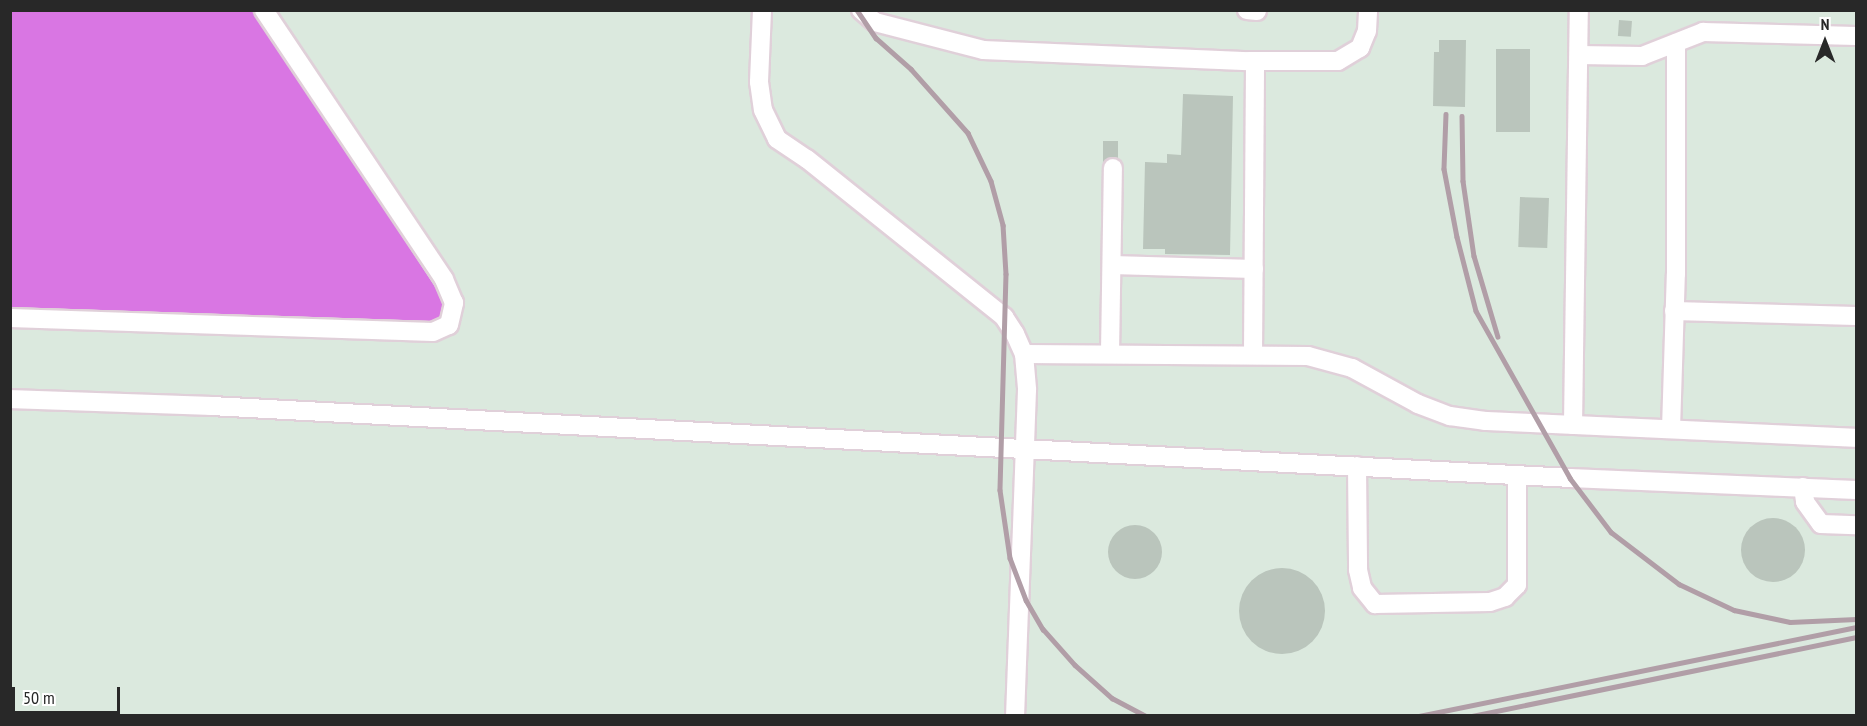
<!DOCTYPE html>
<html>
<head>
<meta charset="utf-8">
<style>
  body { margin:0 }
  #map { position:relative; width:1867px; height:726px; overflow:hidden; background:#dbe9de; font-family:"PT Sans Narrow",sans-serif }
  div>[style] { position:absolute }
  .water>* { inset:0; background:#d976e3 }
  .building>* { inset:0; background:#bac5bc; transform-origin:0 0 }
  .round { border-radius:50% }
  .roads { filter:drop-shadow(2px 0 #e0d0d9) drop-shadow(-2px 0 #e0d0d9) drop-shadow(0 2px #e0d0d9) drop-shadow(0 -2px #e0d0d9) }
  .minor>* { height:18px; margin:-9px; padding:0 9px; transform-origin:9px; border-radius:9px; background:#fff }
  .rail>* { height:4.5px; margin:-2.25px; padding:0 2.25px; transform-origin:2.25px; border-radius:2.25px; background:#b19ea7 }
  span { translate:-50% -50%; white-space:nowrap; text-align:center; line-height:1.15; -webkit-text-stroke:5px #fff; paint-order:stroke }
  .frame { position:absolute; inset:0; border:12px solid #282828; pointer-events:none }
  .north { position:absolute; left:1795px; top:12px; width:60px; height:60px; -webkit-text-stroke:4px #fff; paint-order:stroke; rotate:0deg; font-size:16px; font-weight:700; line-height:24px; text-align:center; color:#282828 }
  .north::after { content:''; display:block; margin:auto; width:21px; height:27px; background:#282828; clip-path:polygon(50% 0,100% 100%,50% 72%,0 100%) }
  .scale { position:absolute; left:12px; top:687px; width:108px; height:27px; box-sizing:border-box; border:3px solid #282828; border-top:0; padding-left:8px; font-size:18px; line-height:21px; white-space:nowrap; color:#282828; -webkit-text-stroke:4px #fff; paint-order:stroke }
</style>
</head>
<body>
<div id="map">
  <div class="water">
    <i style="clip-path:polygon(11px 10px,255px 11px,439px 293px,446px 310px,440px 322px,421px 325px,11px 312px)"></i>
  </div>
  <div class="building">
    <i style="left:1619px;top:20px;width:13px;height:16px;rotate:4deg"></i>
    <i style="clip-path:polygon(1439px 40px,1466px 40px,1465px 107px,1433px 106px,1434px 52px,1439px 52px)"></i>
    <i style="left:1496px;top:49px;width:34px;height:83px"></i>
    <i style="clip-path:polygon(1183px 94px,1233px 96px,1230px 255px,1165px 254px,1165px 249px,1143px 249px,1145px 162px,1167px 163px,1167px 154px,1181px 155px)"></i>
    <i style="clip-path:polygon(1103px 141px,1118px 141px,1118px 158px,1113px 157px,1103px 162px)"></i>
    <i style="left:1520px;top:197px;width:29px;height:50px;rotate:2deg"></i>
    <i class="round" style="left:1741px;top:518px;width:64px;height:64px"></i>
    <i class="round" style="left:1108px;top:525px;width:54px;height:54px"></i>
    <i class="round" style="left:1239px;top:568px;width:86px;height:86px"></i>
  </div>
  <div class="roads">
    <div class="minor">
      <i style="left:762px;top:10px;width:72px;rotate:92.4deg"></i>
      <i style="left:759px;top:82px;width:28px;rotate:82deg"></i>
      <i style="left:763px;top:110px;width:32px;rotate:64deg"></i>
      <i style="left:777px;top:139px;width:36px;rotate:34deg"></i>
      <i style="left:807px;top:159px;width:253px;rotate:38.7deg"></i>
      <i style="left:1004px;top:317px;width:20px;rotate:57deg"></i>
      <i style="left:1015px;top:334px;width:22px;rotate:66deg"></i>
      <i style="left:1024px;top:354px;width:36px;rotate:85deg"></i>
      <i style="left:1027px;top:390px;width:326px;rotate:92.1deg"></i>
      <i style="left:861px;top:10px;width:18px;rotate:41deg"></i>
      <i style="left:875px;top:22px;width:112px;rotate:14.5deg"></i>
      <i style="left:983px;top:50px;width:266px;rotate:2.4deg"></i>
      <i style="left:1249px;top:61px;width:89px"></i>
      <i style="left:1338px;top:61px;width:26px;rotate:-31deg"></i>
      <i style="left:1360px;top:48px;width:18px;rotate:-68deg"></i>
      <i style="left:1367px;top:31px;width:21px;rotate:-87deg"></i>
      <i style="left:1247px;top:10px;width:10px;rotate:6deg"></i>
      <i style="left:1579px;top:55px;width:63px;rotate:0.9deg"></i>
      <i style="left:1642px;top:56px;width:66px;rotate:-21.5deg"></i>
      <i style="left:1703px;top:32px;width:153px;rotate:1.5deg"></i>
      <i style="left:1112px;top:265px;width:142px;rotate:1.6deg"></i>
      <i style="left:1674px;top:311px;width:182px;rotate:1.6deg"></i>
      <i style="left:10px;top:318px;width:423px;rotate:1.9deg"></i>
      <i style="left:433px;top:332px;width:17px;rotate:-24deg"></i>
      <i style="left:449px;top:325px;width:23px;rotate:-77deg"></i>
      <i style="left:454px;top:303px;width:26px;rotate:-113deg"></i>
      <i style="left:444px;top:279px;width:324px;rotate:-123.8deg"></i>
      <i style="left:1110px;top:353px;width:185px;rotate:-89.1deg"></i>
      <i style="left:1024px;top:354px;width:284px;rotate:0.4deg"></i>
      <i style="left:1308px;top:356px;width:46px;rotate:15.3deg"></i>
      <i style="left:1352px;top:368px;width:75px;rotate:28.6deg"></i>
      <i style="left:1418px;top:404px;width:34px;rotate:21deg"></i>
      <i style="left:1450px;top:416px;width:35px;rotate:8deg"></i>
      <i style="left:1485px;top:421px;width:371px;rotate:2.6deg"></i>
      <i style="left:1253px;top:354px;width:293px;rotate:-89.6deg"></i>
      <i style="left:10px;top:399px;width:201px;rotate:2deg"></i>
      <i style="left:211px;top:406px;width:1361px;rotate:3.03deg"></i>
      <i style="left:1570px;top:478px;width:286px;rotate:2.4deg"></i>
      <i style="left:1573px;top:425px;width:415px;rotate:-89.2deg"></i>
      <i style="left:1671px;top:429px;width:155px;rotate:-88.2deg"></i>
      <i style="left:1676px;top:274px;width:231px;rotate:-90deg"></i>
      <i style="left:1357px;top:466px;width:104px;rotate:89.4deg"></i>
      <i style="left:1358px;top:570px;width:18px;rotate:77deg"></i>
      <i style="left:1362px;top:588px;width:21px;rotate:51deg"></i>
      <i style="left:1375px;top:604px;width:115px;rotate:-1deg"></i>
      <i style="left:1490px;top:602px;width:16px;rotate:-18deg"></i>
      <i style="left:1505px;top:597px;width:17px;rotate:-45deg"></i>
      <i style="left:1517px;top:585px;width:110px;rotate:-90deg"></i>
      <i style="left:1803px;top:487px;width:15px;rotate:82deg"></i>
      <i style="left:1805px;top:502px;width:27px;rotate:54deg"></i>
      <i style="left:1821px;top:524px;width:35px;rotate:2deg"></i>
    </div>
  </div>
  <div class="rail">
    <i style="left:857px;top:10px;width:34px;rotate:56deg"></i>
    <i style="left:876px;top:38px;width:47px;rotate:41.5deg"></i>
    <i style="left:911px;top:69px;width:86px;rotate:48.3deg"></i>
    <i style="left:968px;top:133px;width:53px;rotate:64.4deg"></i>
    <i style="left:991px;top:181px;width:46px;rotate:74.7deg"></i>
    <i style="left:1003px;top:225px;width:49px;rotate:86.5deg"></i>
    <i style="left:1006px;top:274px;width:216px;rotate:91.6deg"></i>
    <i style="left:1000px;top:490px;width:69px;rotate:81.6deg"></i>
    <i style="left:1010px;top:558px;width:45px;rotate:69.1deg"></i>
    <i style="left:1026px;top:600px;width:34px;rotate:60deg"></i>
    <i style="left:1043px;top:629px;width:48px;rotate:48.4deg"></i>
    <i style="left:1075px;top:665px;width:50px;rotate:41.7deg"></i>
    <i style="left:1112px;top:698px;width:38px;rotate:28deg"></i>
    <i style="left:1446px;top:114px;width:55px;rotate:92.1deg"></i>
    <i style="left:1444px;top:169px;width:69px;rotate:79.2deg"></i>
    <i style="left:1457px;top:237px;width:76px;rotate:75.6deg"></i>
    <i style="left:1476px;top:311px;width:192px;rotate:60.6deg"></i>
    <i style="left:1570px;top:478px;width:68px;rotate:52.8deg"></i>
    <i style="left:1611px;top:532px;width:86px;rotate:37.4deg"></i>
    <i style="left:1679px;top:584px;width:61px;rotate:25.3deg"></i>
    <i style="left:1734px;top:610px;width:57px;rotate:12.1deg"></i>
    <i style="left:1790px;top:622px;width:66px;rotate:-2.6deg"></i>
    <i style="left:1462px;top:116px;width:65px;rotate:89.1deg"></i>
    <i style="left:1463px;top:181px;width:76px;rotate:81.7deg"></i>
    <i style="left:1474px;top:256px;width:84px;rotate:73.5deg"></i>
    <i style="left:1419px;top:716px;width:446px;rotate:-11.5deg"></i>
    <i style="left:1472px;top:716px;width:392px;rotate:-11.6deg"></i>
  </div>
  <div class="frame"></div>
  <div class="north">N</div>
  <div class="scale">50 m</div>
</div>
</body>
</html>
